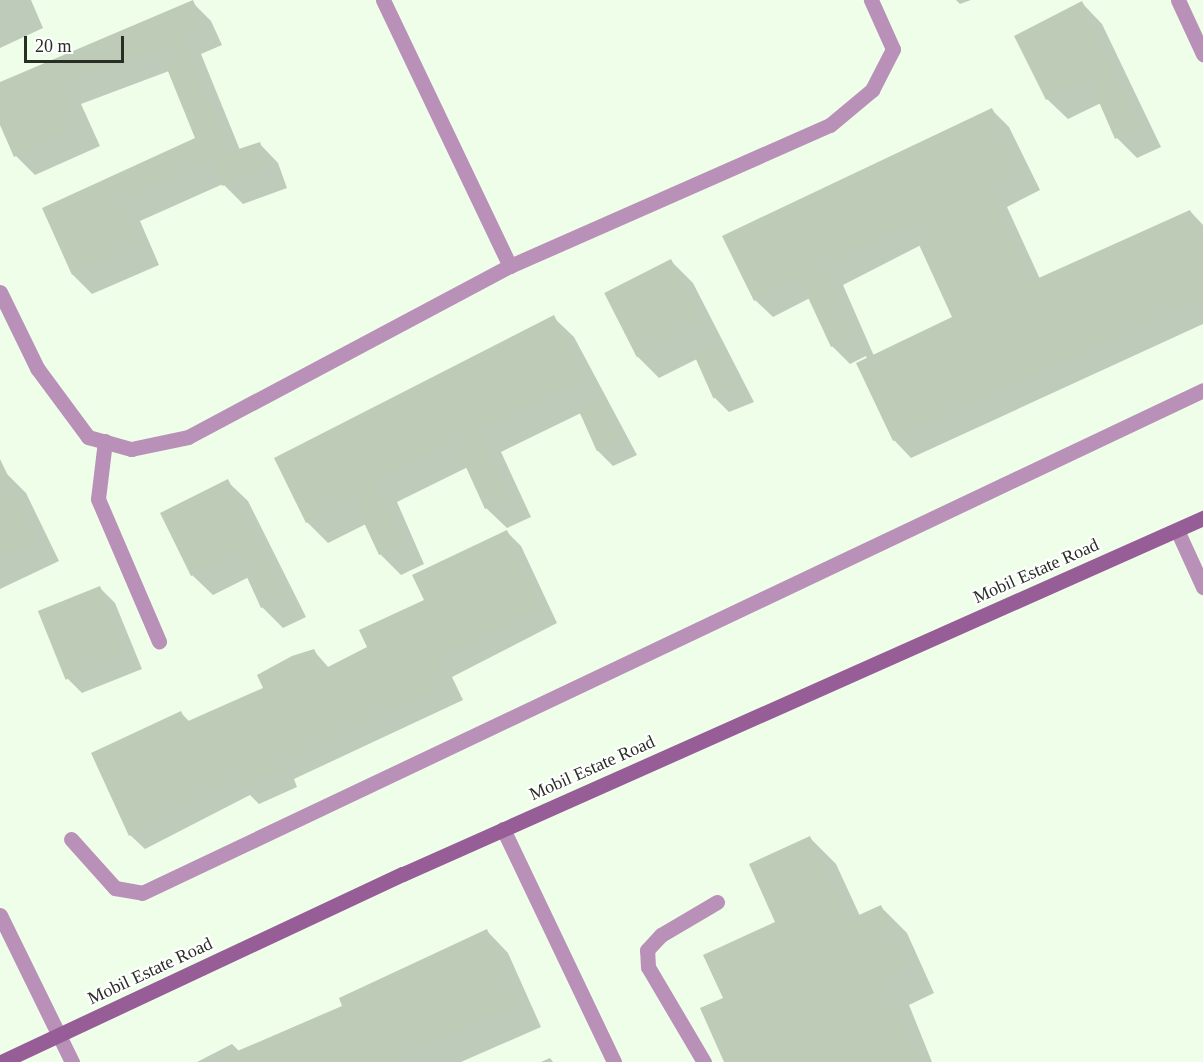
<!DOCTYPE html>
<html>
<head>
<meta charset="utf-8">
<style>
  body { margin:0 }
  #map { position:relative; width:1203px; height:1062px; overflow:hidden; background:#effee9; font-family:Georgia,serif }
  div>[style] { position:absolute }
  .shadow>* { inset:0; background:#0003 }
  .building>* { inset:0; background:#beccb7; transform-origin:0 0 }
  .service>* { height:15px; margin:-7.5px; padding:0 7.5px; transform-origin:7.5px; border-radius:7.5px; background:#b890b8 }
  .minor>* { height:15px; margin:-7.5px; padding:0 7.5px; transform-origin:7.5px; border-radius:7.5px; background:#b890b8 }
  .tertiary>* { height:15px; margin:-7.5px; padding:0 7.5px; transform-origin:7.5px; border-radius:7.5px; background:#b890b8 }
  .secondary>* { height:15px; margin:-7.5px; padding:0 7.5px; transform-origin:7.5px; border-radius:7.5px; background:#965d97 }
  span { translate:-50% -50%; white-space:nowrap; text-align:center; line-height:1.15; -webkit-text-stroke:4.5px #fff; paint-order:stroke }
  .street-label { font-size:18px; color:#282d25 }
  .scale { position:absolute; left:24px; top:36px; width:100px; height:27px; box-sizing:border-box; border:3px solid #282d25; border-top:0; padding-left:8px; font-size:18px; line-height:21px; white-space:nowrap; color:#282d25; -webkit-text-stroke:4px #fff; paint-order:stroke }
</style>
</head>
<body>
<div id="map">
  <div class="shadow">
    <i style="clip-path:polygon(0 0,31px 0,43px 28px,0 48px)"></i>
    <i style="clip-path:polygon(956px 0,971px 0,960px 4px)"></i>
    <i style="clip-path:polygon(192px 2px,211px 21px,222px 45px,201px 54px,240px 150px,259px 143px,278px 163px,287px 188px,243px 204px,223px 184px,140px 221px,159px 265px,92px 294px,73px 275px,44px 209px,197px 138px,169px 71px,81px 104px,100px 146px,35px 175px,16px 156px,0 122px,0 84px)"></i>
    <i style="clip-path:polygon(1082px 3px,1102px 24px,1161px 147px,1137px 158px,1117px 138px,1101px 103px,1068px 119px,1047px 99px)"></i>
    <i style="clip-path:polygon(evenodd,992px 110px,1009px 127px,1040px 190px,1007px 207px,1040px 279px,1190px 211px,1203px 225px,1203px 324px,911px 458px,894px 440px,866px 356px,850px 364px,832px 346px,810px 298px,773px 317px,755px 300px,992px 110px,921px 245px,954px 318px,874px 356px,843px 285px,921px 245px)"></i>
    <i style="clip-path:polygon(671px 261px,693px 283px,754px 402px,729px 412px,715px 398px,697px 359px,659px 378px,637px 356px)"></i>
    <i style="clip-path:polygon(553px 317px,574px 337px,637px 455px,613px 466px,598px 451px,581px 413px,501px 452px,531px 517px,507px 528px,486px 508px,468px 467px,397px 502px,424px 564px,401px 575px,380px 554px,366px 524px,328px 543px,307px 522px)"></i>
    <i style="clip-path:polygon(5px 472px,26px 493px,59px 561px,0 589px,0 475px)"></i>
    <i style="clip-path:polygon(227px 481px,248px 501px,306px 617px,283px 628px,262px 607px,249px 577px,213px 595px,192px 575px)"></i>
    <i style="clip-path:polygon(506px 531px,521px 546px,557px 623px,452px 677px,463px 700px,294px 779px,297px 787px,259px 804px,250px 795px,145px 849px,130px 835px,180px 712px,190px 722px,266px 689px,314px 651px,329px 668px,369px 648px)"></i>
    <i style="clip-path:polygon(100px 588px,115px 603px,142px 669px,82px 693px,67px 678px)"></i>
    <i style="clip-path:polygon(810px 838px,836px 864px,860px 916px,881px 907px,907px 933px,934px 993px,909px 1005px,932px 1062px,726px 1062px,725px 999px,777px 923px)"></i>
    <i style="clip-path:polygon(487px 931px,508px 953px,541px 1027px,461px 1062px,197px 1062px,232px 1044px,240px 1052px,344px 1007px)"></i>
    <i style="clip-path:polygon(550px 1058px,553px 1062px,541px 1062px)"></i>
  </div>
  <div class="building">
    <i style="clip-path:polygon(193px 0,204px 25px,183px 35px,230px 152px,260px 142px,269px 169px,222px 186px,213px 161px,122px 202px,141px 245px,72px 275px,42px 208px,195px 138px,159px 49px,63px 85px,82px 126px,14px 157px,0 125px,0 82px)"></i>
    <i style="clip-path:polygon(1082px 1px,1142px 127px,1115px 139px,1089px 79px,1046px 100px,1014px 36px)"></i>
    <i style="clip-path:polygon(992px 108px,1024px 172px,990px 189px,1032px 281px,1190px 210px,1203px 238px,1203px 300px,893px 441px,856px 363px,952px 317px,910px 225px,827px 267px,857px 336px,831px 347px,799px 278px,754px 301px,722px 236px)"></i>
    <i style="left:671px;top:259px;width:72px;height:75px;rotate:63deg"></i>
    <i style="clip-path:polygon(554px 315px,586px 380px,481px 431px,511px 496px,485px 509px,455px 443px,377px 481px,405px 543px,379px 555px,353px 499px,306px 523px,274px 458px)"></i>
    <i style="left:720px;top:342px;width:49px;height:29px;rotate:66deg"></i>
    <i style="left:603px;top:396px;width:48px;height:28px;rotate:66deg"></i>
    <i style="clip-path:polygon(0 459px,39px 541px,0 559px)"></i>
    <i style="clip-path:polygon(228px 479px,287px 597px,261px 608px,236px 553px,191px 576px,160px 513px)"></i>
    <i style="clip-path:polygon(507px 530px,543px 608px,438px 662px,450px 685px,280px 764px,284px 772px,243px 790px,238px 779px,129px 836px,91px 753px,181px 711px,186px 722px,263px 688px,257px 675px,292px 656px,314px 649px,324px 669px,367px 647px,359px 630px,424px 600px,412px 575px)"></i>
    <i style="left:100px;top:586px;width:74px;height:67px;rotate:68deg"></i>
    <i style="clip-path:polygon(810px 836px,848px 920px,881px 905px,909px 967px,884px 979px,921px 1062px,724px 1062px,700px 1008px,723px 998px,703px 955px,775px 922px,749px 864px)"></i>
    <i style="clip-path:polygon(487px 929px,520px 1005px,392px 1062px,212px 1062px,342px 1006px,339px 998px)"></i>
  </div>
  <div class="service">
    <i style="left:704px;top:1062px;width:110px;rotate:-120.5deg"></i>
    <i style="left:648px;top:967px;width:17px;rotate:-93deg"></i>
    <i style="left:647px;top:950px;width:21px;rotate:-47deg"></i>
    <i style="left:661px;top:935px;width:65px;rotate:-30.5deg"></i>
  </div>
  <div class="minor">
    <i style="left:383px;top:0;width:295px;rotate:64.5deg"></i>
    <i style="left:0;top:292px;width:85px;rotate:64deg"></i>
    <i style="left:37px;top:368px;width:86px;rotate:53.5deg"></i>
    <i style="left:88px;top:437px;width:45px;rotate:15.6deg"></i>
    <i style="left:131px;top:449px;width:58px;rotate:-11.9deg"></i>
    <i style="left:188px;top:437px;width:365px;rotate:-28deg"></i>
    <i style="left:510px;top:266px;width:350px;rotate:-23.8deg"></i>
    <i style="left:830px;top:125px;width:55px;rotate:-39.8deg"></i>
    <i style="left:872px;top:90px;width:46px;rotate:-62.9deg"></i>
    <i style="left:893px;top:49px;width:54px;rotate:-114.2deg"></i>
    <i style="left:105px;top:441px;width:58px;rotate:96.9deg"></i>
    <i style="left:98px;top:499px;width:155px;rotate:66.8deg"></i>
    <i style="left:1177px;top:530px;width:63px;rotate:65.5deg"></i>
    <i style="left:503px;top:829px;width:258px;rotate:64.5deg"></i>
    <i style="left:71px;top:839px;width:66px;rotate:48.1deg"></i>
    <i style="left:115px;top:888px;width:27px;rotate:10deg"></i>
    <i style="left:142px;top:893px;width:1174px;rotate:-25.36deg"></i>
    <i style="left:0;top:915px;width:164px;rotate:63.9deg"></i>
  </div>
  <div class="tertiary">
    <i style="left:1178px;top:0;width:60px;rotate:65.2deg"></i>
  </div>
  <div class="secondary">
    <i style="left:1px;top:1062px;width:444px;rotate:-25.1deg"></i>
    <i style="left:403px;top:874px;width:876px;rotate:-23.99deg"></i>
  </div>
  <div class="street-label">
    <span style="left:1036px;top:571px;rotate:-24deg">Mobil Estate Road</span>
    <span style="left:592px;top:768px;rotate:-24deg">Mobil Estate Road</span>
    <span style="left:150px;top:971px;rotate:-25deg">Mobil Estate Road</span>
  </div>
  <div class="scale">20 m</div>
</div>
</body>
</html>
